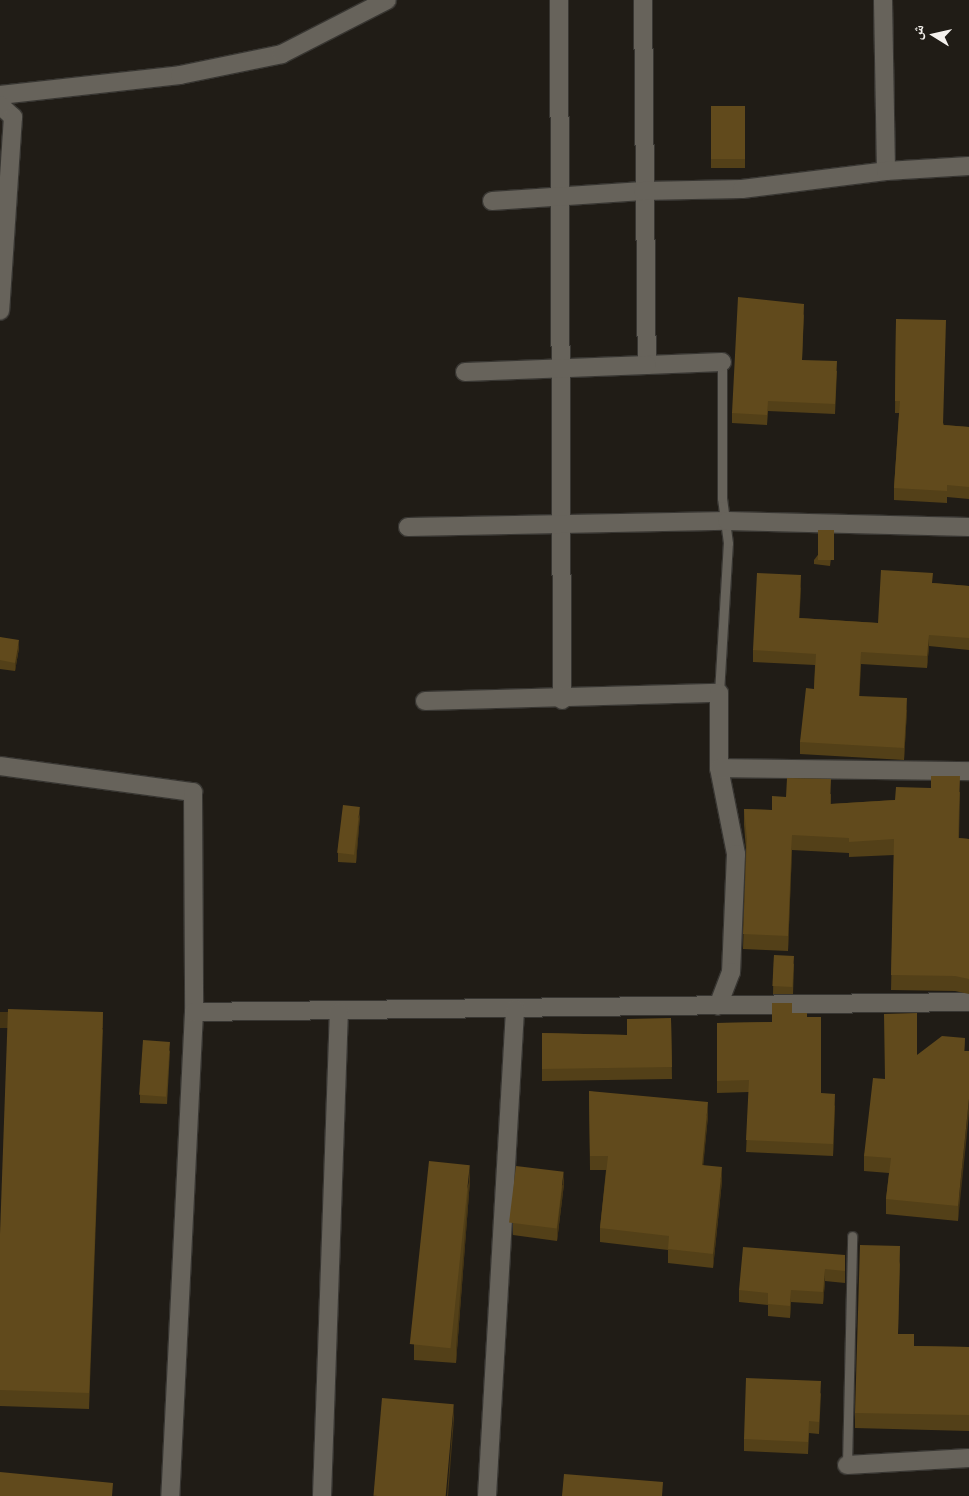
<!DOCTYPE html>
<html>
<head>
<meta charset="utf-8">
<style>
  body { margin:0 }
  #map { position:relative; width:969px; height:1496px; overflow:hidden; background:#201c16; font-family:Overpass,"Noto Naskh Arabic",sans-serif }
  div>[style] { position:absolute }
  .roads { filter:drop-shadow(1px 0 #383632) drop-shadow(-1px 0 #383632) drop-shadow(0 1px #383632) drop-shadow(0 -1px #383632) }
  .lane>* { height:9px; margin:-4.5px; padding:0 4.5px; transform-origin:4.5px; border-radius:4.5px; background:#67635b }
  .street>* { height:18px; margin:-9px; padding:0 9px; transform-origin:9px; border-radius:9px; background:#67635b }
  .wall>* { inset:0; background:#534018; transform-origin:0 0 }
  .shaded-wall>* { inset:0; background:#443414; transform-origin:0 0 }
  .building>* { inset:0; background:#614a1c; transform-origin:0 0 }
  span { translate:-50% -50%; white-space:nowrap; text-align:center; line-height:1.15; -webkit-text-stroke:4.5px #201c16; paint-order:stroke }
  .north { position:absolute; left:909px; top:10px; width:50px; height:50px; -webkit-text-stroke:4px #201c16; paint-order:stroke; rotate:280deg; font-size:14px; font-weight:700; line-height:20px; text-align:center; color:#f4f1ed }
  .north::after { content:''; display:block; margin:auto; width:18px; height:22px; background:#f4f1ed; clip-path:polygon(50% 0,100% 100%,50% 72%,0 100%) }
</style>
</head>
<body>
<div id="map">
  <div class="roads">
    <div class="lane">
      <i style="left:719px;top:693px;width:150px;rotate:-86.6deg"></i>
      <i style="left:728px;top:543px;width:45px;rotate:-97.6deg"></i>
      <i style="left:722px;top:498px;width:136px;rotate:-90deg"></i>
      <i style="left:847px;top:1465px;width:229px;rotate:-88.7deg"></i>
    </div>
    <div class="street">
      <i style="left:559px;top:0;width:700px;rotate:89.75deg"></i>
      <i style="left:643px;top:0;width:365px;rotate:89.4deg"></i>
      <i style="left:647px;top:365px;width:75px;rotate:-2.3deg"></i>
      <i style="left:883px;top:0;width:171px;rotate:89deg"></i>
      <i style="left:0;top:95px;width:181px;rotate:-6.3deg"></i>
      <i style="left:180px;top:75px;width:104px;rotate:-11.6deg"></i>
      <i style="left:282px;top:54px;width:118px;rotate:-27.2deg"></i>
      <i style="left:0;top:105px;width:18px;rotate:43deg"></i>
      <i style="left:13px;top:117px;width:194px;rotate:93.8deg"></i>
      <i style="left:492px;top:201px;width:151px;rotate:-3.8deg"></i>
      <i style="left:643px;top:191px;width:99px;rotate:-1.2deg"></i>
      <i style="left:742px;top:189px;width:145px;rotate:-7.1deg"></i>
      <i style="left:886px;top:171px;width:83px;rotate:-3.4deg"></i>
      <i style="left:465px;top:372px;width:182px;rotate:-2.2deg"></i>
      <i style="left:408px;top:527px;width:319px;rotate:-1.1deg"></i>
      <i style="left:727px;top:521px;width:242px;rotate:1.4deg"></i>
      <i style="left:425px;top:701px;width:294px;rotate:-1.6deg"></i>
      <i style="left:719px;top:693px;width:75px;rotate:90deg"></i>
      <i style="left:719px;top:768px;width:88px;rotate:78.8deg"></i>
      <i style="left:736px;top:854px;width:118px;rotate:92.4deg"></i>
      <i style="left:731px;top:972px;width:36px;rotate:111deg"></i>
      <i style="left:0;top:766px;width:195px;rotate:7.7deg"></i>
      <i style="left:193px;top:792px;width:220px;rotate:89.7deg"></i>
      <i style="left:194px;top:1012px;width:485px;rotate:92.8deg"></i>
      <i style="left:719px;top:768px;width:250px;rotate:0.7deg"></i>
      <i style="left:194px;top:1012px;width:775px;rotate:-0.74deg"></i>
      <i style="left:847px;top:1465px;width:122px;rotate:-3.3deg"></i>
      <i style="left:322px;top:1496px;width:484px;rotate:-88deg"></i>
      <i style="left:487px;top:1496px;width:488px;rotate:-86.7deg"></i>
    </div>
  </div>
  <div class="wall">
    <i style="left:745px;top:106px;width:62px;height:34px;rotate:90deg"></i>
    <i style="clip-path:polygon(804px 314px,802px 360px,837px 371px,835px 414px,768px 411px,767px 425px,732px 423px,732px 413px)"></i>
    <i style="clip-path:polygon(896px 319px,944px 425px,969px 427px,969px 499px,947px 497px,947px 503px,894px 500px,894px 488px,899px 413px,895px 413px)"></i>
    <i style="clip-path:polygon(834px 534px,830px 566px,814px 564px,814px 560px)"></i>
    <i style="clip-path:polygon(933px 583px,969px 586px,969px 650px,929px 646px,927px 668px,861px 664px,859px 696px,907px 710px,904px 760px,800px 754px,800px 742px,814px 689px,815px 665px,753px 662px,753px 650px,801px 587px,799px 618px,878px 623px)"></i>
    <i style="clip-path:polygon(0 637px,19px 648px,15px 671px,0 669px)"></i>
    <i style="clip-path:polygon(960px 792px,959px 838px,969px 839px,969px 994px,955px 991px,891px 990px,894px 855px,849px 857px,849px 853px,792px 850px,788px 951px,743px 949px,746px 849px,744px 825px,744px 809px,772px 810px,786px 797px,831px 794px,831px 804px,895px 800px)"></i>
    <i style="clip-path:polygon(360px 815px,356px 863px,338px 862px,338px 853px)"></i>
    <i style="clip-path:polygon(774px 955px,794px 964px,793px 994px,773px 994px)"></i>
    <i style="clip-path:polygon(792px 1013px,807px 1017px,821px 1093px,835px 1106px,833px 1156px,746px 1152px,749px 1092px,717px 1093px,717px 1023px,772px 1022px)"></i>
    <i style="clip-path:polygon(671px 1018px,672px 1079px,542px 1081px,542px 1033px,627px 1035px)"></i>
    <i style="clip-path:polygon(103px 1028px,89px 1409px,0 1406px,0 1234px)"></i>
    <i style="clip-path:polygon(965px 1038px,958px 1221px,886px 1214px,886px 1199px,889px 1173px,864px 1171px,864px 1156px,885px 1079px,917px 1055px)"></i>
    <i style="clip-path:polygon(170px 1050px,167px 1104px,140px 1103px,140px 1095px)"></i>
    <i style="clip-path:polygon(589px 1091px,708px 1116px,703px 1165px,722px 1181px,713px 1268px,668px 1263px,668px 1250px,600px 1242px,600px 1228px,606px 1170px,590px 1170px)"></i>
    <i style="clip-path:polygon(470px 1180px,456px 1363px,414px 1360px,414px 1344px)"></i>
    <i style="clip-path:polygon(564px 1184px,557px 1241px,513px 1235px,513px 1223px)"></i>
    <i style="clip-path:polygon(845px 1255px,845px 1283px,825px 1281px,823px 1304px,791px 1302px,790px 1318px,768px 1316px,768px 1305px,739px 1302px,739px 1290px)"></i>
    <i style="clip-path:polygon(900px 1261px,898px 1334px,914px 1346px,969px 1347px,969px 1431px,855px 1428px,855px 1413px)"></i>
    <i style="clip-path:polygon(821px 1393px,819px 1434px,809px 1433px,808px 1454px,744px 1451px,744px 1439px)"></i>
  </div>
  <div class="shaded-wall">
    <i style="clip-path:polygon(801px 575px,801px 587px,799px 629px,799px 618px)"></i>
    <i style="clip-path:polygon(929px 635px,929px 646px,927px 668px,927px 656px)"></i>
    <i style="clip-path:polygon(19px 640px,19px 648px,15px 671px,15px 663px)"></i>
    <i style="clip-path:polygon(861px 652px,861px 664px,859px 707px,859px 696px)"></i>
    <i style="clip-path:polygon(907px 698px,907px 710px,904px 760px,904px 748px)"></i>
    <i style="clip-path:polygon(360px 807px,360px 815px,356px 863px,356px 855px)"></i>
    <i style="clip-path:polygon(792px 835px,792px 850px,788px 951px,788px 936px)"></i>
    <i style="left:103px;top:1012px;width:16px;height:381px;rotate:90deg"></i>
    <i style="clip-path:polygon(835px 1094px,835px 1106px,833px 1156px,833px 1144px)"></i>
    <i style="clip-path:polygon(969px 1099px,969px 1114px,958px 1221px,958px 1206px)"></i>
    <i style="clip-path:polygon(708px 1102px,708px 1116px,702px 1179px,702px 1165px)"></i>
    <i style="clip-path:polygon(470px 1165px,470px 1180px,456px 1363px,456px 1348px)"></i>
    <i style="clip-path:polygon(722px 1167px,722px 1181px,713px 1268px,713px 1254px)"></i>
    <i style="clip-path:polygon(564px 1172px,564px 1184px,557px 1241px,557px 1229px)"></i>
    <i style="clip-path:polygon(825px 1269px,825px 1281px,823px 1304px,823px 1292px)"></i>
    <i style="clip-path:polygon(791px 1290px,791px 1302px,790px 1318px,790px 1306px)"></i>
    <i style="clip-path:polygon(454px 1404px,454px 1419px,448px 1496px,447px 1496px)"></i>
  </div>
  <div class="building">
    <i style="left:745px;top:106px;width:53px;height:34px;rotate:90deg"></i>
    <i style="clip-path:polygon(738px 297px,804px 304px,802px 360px,837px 361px,835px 404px,768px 401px,767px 415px,732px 413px)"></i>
    <i style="clip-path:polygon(896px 319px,946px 320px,943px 425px,969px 427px,969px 487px,947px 485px,947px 491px,894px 488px,900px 401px,895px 401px)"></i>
    <i style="left:818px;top:530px;width:16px;height:30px"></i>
    <i style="clip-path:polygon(881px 570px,933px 573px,932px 583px,969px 586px,969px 638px,929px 635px,927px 656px,861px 652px,859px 696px,907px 698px,904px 748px,800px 742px,806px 688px,814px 689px,816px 654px,753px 650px,757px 573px,801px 575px,799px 618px,878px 623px)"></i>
    <i style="clip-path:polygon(0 637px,19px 640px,15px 663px,0 660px)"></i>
    <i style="clip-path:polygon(931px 776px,960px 776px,958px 838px,969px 839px,969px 979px,955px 976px,891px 975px,894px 839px,849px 842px,849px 838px,792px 835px,788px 936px,743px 934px,747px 839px,744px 809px,772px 810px,772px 796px,786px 797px,787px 778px,831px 779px,830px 804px,895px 800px,896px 787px,931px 788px)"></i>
    <i style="left:343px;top:805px;width:17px;height:48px;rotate:7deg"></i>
    <i style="left:774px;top:955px;width:20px;height:31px;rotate:3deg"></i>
    <i style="clip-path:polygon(772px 1003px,792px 1003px,792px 1013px,807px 1013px,807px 1017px,821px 1017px,821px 1093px,835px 1094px,833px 1144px,746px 1140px,749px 1080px,717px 1081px,717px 1023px,772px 1022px)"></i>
    <i style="clip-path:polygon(8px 1009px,103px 1012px,89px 1393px,0 1390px,0 1234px)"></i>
    <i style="clip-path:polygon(917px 1013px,917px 1055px,942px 1036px,965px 1038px,964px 1051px,969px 1051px,969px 1099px,958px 1206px,886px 1199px,891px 1158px,864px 1156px,873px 1078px,885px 1079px,884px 1014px)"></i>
    <i style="clip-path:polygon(671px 1018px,672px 1067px,542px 1069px,542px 1033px,627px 1035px,627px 1019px)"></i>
    <i style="left:143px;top:1040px;width:27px;height:55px;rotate:4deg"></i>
    <i style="clip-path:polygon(589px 1091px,708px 1102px,702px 1165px,722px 1167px,713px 1254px,668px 1249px,669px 1236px,600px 1228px,608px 1156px,590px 1156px)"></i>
    <i style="left:429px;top:1161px;width:41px;height:184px;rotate:6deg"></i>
    <i style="left:516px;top:1166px;width:48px;height:57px;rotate:7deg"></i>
    <i style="clip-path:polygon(860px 1245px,900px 1246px,898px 1334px,914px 1334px,914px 1346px,969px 1347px,969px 1415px,855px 1413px)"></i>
    <i style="clip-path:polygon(743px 1247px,845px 1255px,845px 1271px,825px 1269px,823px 1292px,791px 1290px,790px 1306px,768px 1304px,768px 1293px,739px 1290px)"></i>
    <i style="clip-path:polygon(746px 1378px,821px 1381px,819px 1422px,809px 1421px,808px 1442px,744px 1439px)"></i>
    <i style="left:382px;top:1398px;width:72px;height:98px;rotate:5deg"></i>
    <i style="clip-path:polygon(0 1472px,113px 1483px,112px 1496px,0 1496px)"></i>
    <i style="clip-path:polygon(564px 1474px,663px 1482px,662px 1496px,562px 1496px)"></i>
  </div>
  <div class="north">ش</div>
</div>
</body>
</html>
